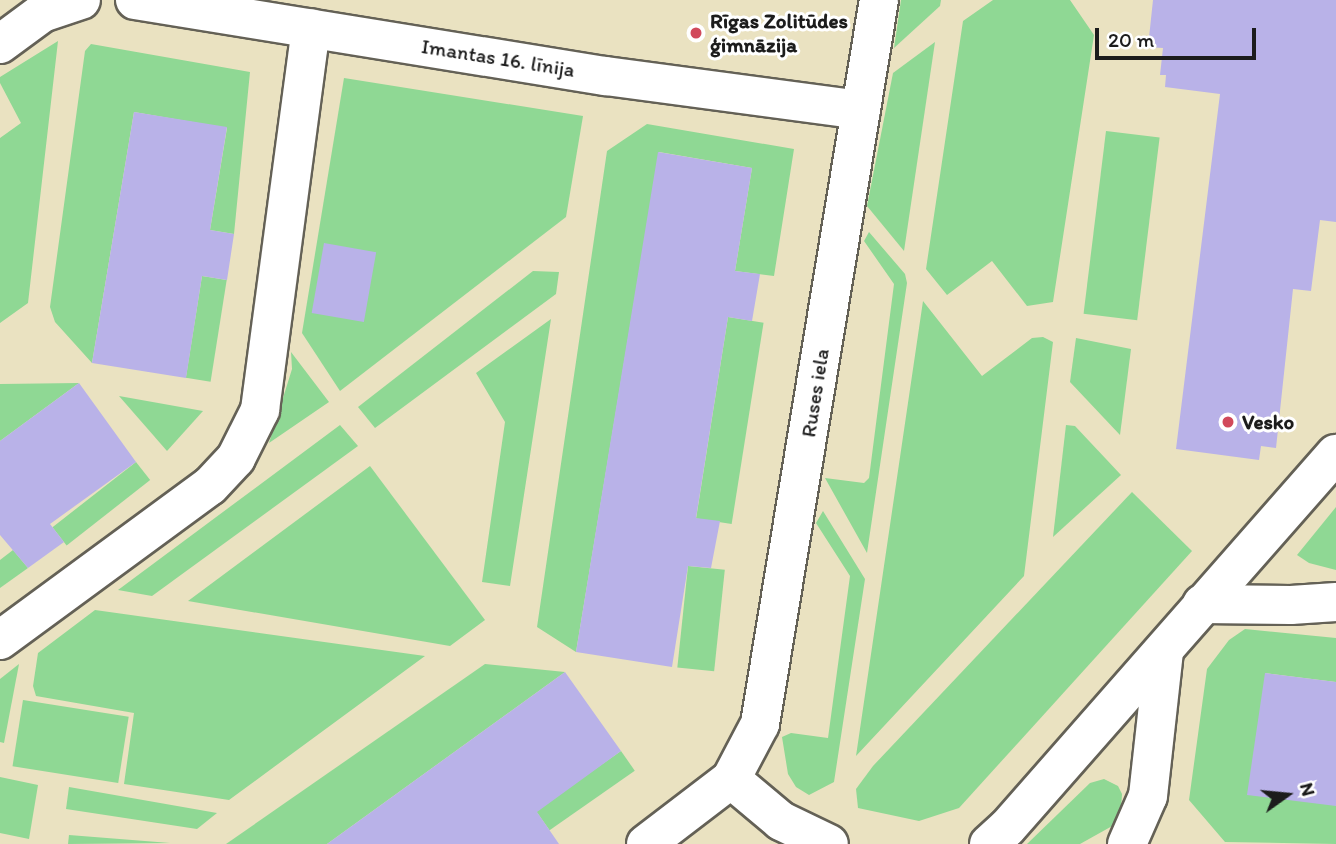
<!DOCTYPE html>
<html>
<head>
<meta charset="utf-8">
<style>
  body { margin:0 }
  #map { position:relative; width:1336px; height:844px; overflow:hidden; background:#eae2c1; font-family:Itim,sans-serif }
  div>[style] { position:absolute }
  .green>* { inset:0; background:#8fd894; transform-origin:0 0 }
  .building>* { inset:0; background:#b9b2e8; transform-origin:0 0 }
  .roads { filter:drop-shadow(2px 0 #646156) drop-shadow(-2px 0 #646156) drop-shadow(0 2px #646156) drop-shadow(0 -2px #646156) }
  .minor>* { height:38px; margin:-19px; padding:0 19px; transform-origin:19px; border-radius:19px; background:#fff }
  .dots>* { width:19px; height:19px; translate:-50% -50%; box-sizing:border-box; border:4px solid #fff; border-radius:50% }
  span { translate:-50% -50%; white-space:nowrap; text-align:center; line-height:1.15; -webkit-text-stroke:6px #fff; paint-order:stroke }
  .poi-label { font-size:21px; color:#1c1c1c; font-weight:700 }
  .left { translate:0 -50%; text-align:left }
  .street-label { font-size:21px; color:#1c1c1c }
  .north { position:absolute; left:1252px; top:760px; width:70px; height:70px; -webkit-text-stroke:5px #fff; paint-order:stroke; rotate:75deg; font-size:19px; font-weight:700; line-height:28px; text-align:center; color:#1c1c1c }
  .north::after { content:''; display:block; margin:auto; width:24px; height:32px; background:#1c1c1c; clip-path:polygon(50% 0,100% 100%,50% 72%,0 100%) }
  .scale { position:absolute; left:1095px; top:28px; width:161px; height:32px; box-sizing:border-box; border:4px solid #1c1c1c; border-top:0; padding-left:9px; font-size:21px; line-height:24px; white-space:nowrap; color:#1c1c1c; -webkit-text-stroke:5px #fff; paint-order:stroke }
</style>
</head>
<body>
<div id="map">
  <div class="green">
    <i style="clip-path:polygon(901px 0,941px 0,940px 6px,894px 48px)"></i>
    <i style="clip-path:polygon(993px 0,1070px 0,1094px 35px,1053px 302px,1027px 306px,992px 261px,947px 295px,926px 269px,963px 21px)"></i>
    <i style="clip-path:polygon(58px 41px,28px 303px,0 323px,0 138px,21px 123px,0 83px,0 77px)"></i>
    <i style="clip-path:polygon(935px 42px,904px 251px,867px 206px,893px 73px)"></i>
    <i style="clip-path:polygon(91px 44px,250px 72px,234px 234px,210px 230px,227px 128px,134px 112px,92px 363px,55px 322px,50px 307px,85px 51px)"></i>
    <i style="clip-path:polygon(344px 78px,583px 116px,566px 217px,340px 391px,302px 333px)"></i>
    <i style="clip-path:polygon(647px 124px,794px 149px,774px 276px,735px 271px,752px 168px,659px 152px,576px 652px,537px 627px,607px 151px)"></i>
    <i style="left:1106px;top:131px;width:54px;height:184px;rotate:7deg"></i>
    <i style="clip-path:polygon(869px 232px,905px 274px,907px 283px,867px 553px,825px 478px,864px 483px,869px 478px,894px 284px,864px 241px)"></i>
    <i style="clip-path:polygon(533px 271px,559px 272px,556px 294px,375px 428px,358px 407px)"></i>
    <i style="left:202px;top:276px;width:25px;height:103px;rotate:9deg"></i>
    <i style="clip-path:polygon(923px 301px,982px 376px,1032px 338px,1043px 337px,1053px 342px,1024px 576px,856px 756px)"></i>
    <i style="left:728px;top:317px;width:36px;height:204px;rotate:9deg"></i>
    <i style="clip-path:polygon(551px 319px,510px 586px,482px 582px,505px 422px,476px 373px)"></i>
    <i style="clip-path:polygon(1076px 338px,1131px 349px,1120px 435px,1070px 382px)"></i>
    <i style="clip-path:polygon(291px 352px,329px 402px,269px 443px,292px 369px)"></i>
    <i style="clip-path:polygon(79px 383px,0 441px,0 384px)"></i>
    <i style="clip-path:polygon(119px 396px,203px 411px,167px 451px)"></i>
    <i style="clip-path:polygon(340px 425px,358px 446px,152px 596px,118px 590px)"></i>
    <i style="clip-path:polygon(1066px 425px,1075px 426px,1121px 475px,1053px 537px)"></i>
    <i style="left:136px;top:462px;width:23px;height:106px;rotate:52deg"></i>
    <i style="clip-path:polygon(370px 466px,485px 620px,450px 646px,188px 601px)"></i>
    <i style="clip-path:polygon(1132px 492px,1192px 551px,959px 808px,919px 821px,858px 808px,856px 789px,873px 766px)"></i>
    <i style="clip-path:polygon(1336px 507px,1336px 570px,1309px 563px,1297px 555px)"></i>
    <i style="clip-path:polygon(823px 511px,865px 579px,834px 782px,809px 795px,796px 787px,788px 774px,782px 737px,791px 733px,828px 738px,850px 576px,816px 523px)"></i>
    <i style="clip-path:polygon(13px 550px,28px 568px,0 588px,0 560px)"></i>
    <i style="left:688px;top:566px;width:37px;height:102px;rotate:6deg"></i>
    <i style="clip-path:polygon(95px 610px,425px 656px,229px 800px,124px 784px,134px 713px,36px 696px,33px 686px,38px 653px)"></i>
    <i style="clip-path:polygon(1245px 629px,1336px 638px,1336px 682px,1265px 673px,1336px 806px,1336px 844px,1225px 842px,1189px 800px,1207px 669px,1229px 640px)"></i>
    <i style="clip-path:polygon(19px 664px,4px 743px,0 742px,0 679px)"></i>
    <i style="clip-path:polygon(485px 664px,565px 672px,327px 844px,226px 844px)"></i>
    <i style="left:23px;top:700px;width:107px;height:67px;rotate:9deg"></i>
    <i style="left:621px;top:751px;width:24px;height:104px;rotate:55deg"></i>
    <i style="clip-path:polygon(0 777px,38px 785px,29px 839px,0 833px)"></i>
    <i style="clip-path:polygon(1104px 779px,1118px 786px,1122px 794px,1121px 809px,1114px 825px,1080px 844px,1027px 844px,1090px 783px)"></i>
    <i style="clip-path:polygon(69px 787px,217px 813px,197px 829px,66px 809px)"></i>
    <i style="clip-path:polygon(69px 835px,170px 843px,68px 844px)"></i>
  </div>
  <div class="building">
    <i style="clip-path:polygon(1153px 0,1336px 0,1336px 222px,1320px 220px,1311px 291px,1293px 289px,1276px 448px,1261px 446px,1259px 460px,1176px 449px,1220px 94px,1165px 87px,1166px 75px,1160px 75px,1163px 48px,1148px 47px)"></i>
    <i style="clip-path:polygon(134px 112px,227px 127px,210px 230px,234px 234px,227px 280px,202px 276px,186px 378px,92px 363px)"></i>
    <i style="clip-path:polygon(658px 152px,752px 168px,735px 271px,760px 274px,752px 321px,728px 317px,696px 518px,720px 521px,711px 568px,688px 566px,672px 667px,576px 652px)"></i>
    <i style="left:324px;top:243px;width:53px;height:71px;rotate:10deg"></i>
    <i style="clip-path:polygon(79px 383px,136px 462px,50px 524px,64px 542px,28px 568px,0 535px,0 441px)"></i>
    <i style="clip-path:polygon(565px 672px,621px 751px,537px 812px,559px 844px,327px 844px)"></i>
    <i style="clip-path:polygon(1265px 673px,1336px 682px,1336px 806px,1247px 795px)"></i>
  </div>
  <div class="roads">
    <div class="minor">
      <i style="left:135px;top:0;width:477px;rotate:9.2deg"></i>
      <i style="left:606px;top:76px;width:257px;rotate:7.6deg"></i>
      <i style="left:0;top:44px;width:52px;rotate:-36.4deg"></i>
      <i style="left:42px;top:13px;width:41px;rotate:-18.4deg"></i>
      <i style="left:1202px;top:604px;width:89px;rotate:0.6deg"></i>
      <i style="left:1291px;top:605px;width:45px;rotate:-3.8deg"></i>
      <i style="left:0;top:640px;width:260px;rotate:-36.3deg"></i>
      <i style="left:210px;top:486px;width:38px;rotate:-47deg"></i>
      <i style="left:236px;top:458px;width:54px;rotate:-63.4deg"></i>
      <i style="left:260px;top:410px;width:385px;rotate:-82.4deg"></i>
      <i style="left:731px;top:779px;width:65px;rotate:40deg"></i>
      <i style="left:781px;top:821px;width:53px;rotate:25.6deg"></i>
      <i style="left:646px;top:844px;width:107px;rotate:-37.4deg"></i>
      <i style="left:731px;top:779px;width:62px;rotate:-62.2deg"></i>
      <i style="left:760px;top:724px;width:734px;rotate:-80.67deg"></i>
      <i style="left:989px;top:844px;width:24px;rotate:-42deg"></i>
      <i style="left:1007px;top:828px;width:498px;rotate:-48.7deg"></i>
      <i style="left:1127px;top:844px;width:52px;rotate:-66.4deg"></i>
      <i style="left:1148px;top:796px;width:146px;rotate:-83.7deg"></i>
    </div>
  </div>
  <div class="dots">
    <i style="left:696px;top:33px;background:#d1495b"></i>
    <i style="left:1228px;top:422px;background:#d1495b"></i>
  </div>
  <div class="poi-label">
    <span class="left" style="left:710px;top:33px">Rīgas Zolitūdes<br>ģimnāzija</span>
    <span class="left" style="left:1242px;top:422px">Vesko</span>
  </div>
  <div class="street-label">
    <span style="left:498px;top:58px;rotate:9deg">Imantas 16. līnija</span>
    <span style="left:815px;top:393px;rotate:-81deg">Ruses iela</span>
  </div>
  <div class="north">N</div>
  <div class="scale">20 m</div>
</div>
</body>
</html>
